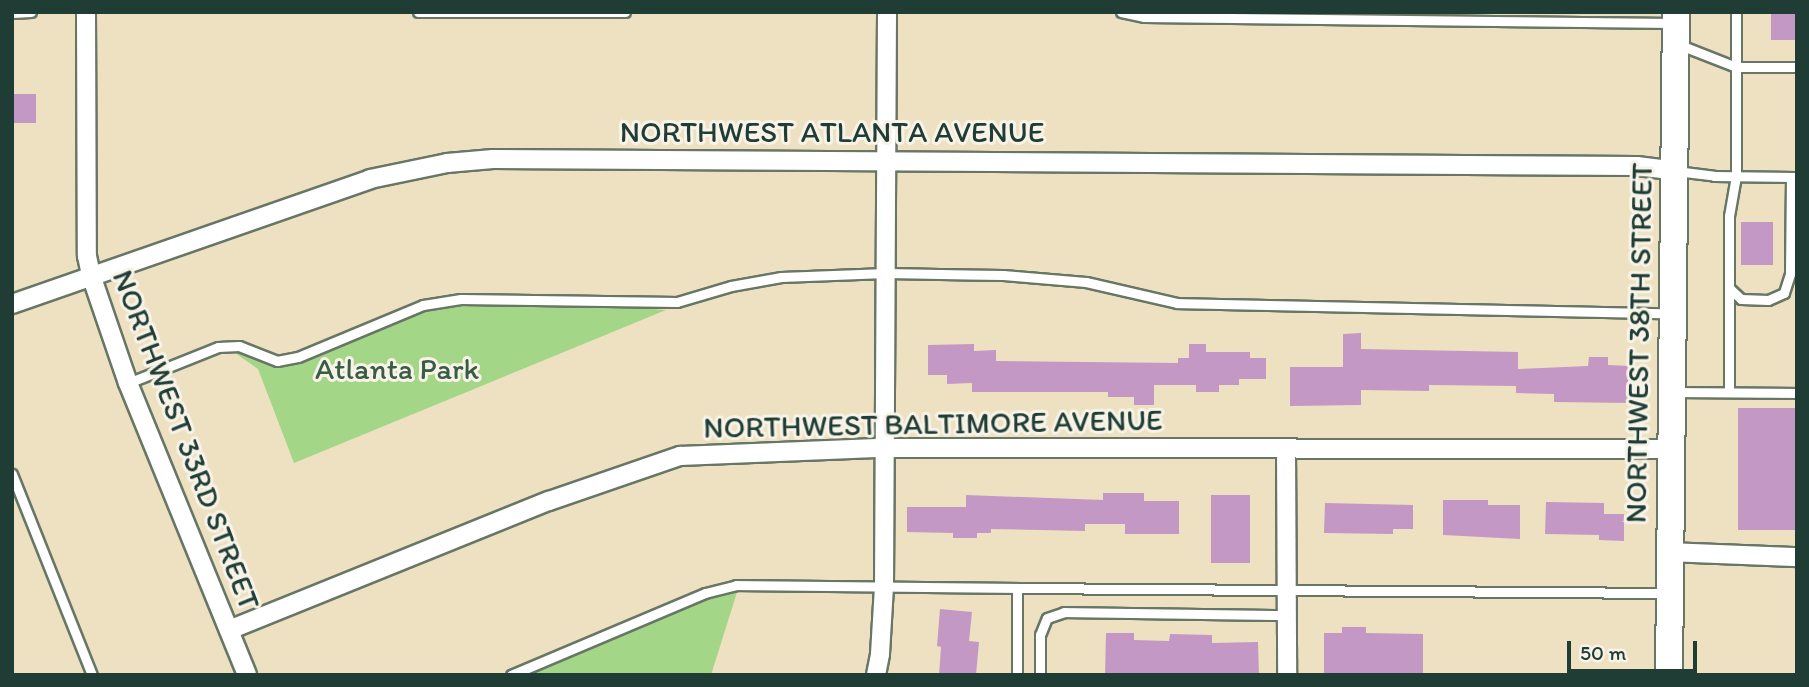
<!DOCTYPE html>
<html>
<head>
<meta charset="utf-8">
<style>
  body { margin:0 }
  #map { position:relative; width:1809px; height:687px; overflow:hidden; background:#eee1c1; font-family:Itim,sans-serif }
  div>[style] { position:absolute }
  .green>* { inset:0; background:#a3d787 }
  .building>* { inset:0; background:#c398c4; transform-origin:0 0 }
  .roads { filter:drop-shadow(2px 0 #677665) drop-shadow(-2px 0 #677665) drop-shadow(0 2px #677665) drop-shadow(0 -2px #677665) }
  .service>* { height:9px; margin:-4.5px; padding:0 4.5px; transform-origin:4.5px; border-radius:4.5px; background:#fff }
  .minor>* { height:18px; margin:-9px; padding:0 9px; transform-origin:9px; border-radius:9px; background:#fff }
  .secondary>* { height:26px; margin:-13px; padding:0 13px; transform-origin:13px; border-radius:13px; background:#fff }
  span { translate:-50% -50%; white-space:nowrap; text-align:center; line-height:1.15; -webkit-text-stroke:6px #f7f3e8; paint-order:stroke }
  .street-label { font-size:30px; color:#1f3d34 }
  .park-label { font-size:30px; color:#395c45 }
  .frame { position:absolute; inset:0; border:14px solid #1f3d34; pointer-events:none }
  .scale { position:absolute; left:1567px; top:641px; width:130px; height:32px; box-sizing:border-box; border:4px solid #1f3d34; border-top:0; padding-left:9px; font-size:21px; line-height:24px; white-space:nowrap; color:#1f3d34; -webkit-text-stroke:5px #f7f3e8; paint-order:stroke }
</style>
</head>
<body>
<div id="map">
  <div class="green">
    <i style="clip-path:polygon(460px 301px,594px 304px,666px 310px,294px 463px,258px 369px,232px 351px,276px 365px,297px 364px,423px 307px)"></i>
    <i style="clip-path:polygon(738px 589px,711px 675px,517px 675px,705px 596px)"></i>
  </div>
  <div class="building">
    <i style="left:1771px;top:12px;width:26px;height:28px"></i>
    <i style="left:12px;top:94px;width:24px;height:29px"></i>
    <i style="left:1741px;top:222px;width:32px;height:43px"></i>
    <i style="clip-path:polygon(1361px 333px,1361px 349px,1518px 352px,1518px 369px,1588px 366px,1589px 357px,1608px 357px,1608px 365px,1631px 366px,1630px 403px,1554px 402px,1554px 394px,1516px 393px,1516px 386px,1429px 385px,1429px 391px,1361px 390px,1361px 405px,1290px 406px,1290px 367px,1343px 367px,1343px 334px)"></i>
    <i style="clip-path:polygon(974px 344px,974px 351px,996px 350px,996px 361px,1178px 363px,1178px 358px,1189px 358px,1189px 344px,1206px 344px,1206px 352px,1250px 352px,1250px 358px,1266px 358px,1266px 379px,1239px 379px,1239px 385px,1219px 385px,1219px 392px,1196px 392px,1196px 385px,1154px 385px,1154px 405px,1134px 405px,1134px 397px,1108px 397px,1108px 392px,972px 392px,972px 383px,947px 384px,947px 375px,928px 375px,928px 345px)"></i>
    <i style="left:1797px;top:408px;width:122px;height:59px;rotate:90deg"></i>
    <i style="clip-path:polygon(1103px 493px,1144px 493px,1144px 501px,1179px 501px,1179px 534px,1125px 534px,1125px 524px,1085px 524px,1085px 531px,991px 529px,991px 533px,977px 533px,977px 538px,953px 538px,953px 533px,907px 532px,907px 507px,966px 507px,966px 495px,1103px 500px)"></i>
    <i style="left:1211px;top:495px;width:39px;height:68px"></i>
    <i style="clip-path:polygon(1443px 500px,1488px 500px,1488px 505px,1520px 505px,1520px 539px,1443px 535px)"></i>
    <i style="clip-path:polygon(1546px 502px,1604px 503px,1604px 514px,1624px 514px,1624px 541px,1599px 540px,1599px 535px,1545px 534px)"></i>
    <i style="clip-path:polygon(1325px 503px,1413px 505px,1413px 529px,1393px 529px,1393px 534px,1324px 533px)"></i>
    <i style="clip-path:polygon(940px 609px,972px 612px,969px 641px,979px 642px,976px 675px,939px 675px,941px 647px,937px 646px)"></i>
    <i style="clip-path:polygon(1342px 627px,1366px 627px,1366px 633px,1423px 634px,1423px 675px,1324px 675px,1324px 633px,1342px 633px)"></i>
    <i style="clip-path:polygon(1106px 633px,1134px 633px,1134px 640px,1169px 641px,1170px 634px,1212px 635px,1212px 643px,1258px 642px,1259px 675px,1105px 675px)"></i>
  </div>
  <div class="roads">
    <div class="service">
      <i style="left:418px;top:12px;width:207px"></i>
      <i style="left:1121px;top:12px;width:24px;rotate:12deg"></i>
      <i style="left:1144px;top:17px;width:530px;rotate:0.65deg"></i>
      <i style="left:12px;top:13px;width:19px;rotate:-3deg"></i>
      <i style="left:1680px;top:45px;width:60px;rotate:21.4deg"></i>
      <i style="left:1736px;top:67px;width:55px;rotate:-90deg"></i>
      <i style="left:1676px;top:171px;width:38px;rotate:7deg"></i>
      <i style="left:1714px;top:176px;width:81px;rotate:0.7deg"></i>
      <i style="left:1791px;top:177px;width:97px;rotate:90.6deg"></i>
      <i style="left:1790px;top:274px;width:20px;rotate:108deg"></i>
      <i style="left:1784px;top:293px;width:17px;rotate:156deg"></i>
      <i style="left:1768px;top:300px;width:27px;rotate:-178deg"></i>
      <i style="left:1741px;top:299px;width:16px;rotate:-137deg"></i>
      <i style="left:1729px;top:288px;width:72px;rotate:-90deg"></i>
      <i style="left:1729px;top:216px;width:41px;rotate:-80.1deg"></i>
      <i style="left:1736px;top:176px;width:109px;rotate:-90deg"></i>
      <i style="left:1736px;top:67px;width:61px"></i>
      <i style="left:128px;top:383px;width:97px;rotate:-21.8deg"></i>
      <i style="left:218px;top:347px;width:21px;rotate:-3deg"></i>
      <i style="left:239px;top:346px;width:41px;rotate:21.5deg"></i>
      <i style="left:277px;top:361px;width:21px;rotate:-11deg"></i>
      <i style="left:298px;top:357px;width:135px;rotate:-22.6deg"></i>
      <i style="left:423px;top:305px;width:38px;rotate:-9deg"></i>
      <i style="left:461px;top:299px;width:216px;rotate:0.8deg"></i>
      <i style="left:677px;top:302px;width:56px;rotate:-16.5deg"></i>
      <i style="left:731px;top:286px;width:51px;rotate:-10.2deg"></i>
      <i style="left:781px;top:277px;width:105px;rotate:-2.2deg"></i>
      <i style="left:886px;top:273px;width:117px;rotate:1deg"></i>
      <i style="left:1003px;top:275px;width:83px;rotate:4.8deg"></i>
      <i style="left:1086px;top:282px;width:93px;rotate:13deg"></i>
      <i style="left:1177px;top:303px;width:493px;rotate:1.2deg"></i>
      <i style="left:1676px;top:392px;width:121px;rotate:0.5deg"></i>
      <i style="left:1729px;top:392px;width:104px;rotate:-90deg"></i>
      <i style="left:12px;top:474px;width:216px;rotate:68.3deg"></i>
      <i style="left:511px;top:675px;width:211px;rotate:-22.9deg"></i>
      <i style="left:705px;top:593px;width:32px;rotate:-14deg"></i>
      <i style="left:736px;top:585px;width:281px;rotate:0.6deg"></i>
      <i style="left:1017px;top:675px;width:87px;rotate:-90deg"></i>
      <i style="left:1017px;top:588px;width:651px;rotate:0.44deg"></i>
      <i style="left:1040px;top:675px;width:40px;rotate:-90deg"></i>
      <i style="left:1040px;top:635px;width:18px;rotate:-68deg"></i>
      <i style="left:1047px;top:618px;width:18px;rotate:-19deg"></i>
      <i style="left:1064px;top:612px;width:223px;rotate:0.8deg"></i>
    </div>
    <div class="minor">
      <i style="left:86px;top:12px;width:244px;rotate:89.8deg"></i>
      <i style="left:87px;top:256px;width:19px;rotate:78deg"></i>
      <i style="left:91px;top:275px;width:114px;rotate:71.1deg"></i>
      <i style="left:128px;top:383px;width:315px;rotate:67.8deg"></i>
      <i style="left:12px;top:304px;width:379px;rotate:-19.2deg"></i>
      <i style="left:370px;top:179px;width:79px;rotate:-11.7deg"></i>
      <i style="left:447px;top:163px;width:46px;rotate:-5deg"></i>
      <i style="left:493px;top:159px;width:1144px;rotate:0.35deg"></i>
      <i style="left:1637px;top:166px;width:38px;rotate:7deg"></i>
      <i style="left:1286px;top:448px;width:227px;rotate:89.7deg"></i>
      <i style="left:1670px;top:552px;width:127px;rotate:2.3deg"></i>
      <i style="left:229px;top:630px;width:345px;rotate:-22deg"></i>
      <i style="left:549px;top:501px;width:139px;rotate:-19deg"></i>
      <i style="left:680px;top:456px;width:203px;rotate:-2.3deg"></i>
      <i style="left:883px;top:448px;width:787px;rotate:0.07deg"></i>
      <i style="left:876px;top:675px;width:21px;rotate:-79deg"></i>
      <i style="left:880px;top:654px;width:68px;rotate:-86.6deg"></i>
      <i style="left:884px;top:586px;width:574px;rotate:-89.7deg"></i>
    </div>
    <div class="secondary">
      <i style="left:1669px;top:675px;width:663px;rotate:-89.4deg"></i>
    </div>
  </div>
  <div class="street-label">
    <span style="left:832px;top:132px">NORTHWEST ATLANTA AVENUE</span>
    <span style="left:1639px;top:343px;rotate:-89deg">NORTHWEST 38TH STREET</span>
    <span style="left:933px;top:424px;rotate:-1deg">NORTHWEST BALTIMORE AVENUE</span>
    <span style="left:186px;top:440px;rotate:69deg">NORTHWEST 33RD STREET</span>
  </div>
  <div class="park-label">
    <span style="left:397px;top:369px">Atlanta Park</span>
  </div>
  <div class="frame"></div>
  <div class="scale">50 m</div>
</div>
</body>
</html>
